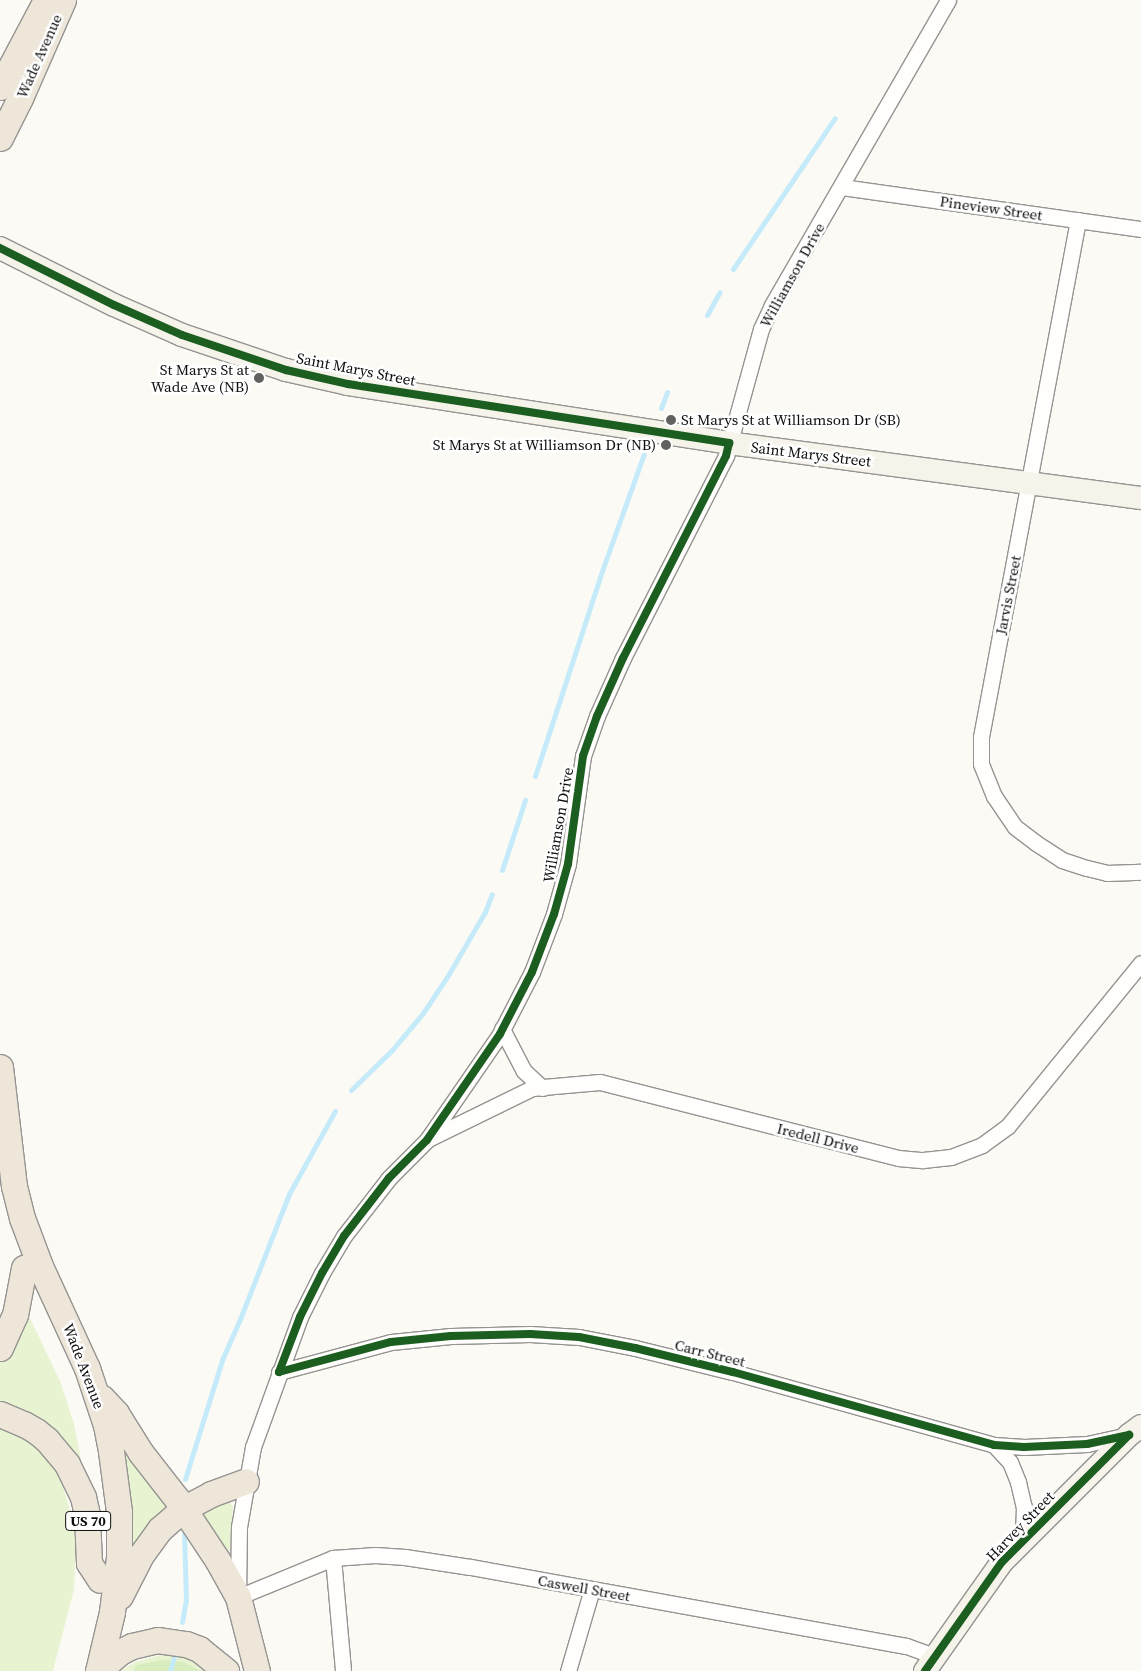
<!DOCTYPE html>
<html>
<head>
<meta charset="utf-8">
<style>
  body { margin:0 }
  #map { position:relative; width:1141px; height:1671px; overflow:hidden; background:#fcfaf4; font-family:"Source Serif 4",serif }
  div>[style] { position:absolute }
  .green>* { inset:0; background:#e7f3d1 }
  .forest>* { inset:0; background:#d8ecbe }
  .stream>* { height:5px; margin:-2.5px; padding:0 2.5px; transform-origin:2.5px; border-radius:2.5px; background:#c5ebfa }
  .roads { filter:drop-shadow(1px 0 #959492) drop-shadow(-1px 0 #959492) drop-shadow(0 1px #959492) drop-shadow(0 -1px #959492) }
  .street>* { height:15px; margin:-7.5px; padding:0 7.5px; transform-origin:7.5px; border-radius:7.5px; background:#fffefd }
  .secondary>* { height:22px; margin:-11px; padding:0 11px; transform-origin:11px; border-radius:11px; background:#f5f3ea }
  .primary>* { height:25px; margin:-12.5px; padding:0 12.5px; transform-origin:12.5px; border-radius:12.5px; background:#ede6d9 }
  .cycleway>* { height:8px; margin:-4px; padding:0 4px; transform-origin:4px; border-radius:4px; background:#1b5e20 }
  .dots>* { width:14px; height:14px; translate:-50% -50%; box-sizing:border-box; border:2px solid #fff; border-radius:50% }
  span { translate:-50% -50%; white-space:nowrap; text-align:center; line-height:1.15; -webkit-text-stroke:5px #fff; paint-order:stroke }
  .shield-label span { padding:1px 4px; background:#fff; border:1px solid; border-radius:4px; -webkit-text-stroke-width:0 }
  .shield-label { font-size:14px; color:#0e0e0e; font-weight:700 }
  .street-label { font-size:15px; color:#0e0e0e }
  .poi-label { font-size:15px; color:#0e0e0e }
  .right { translate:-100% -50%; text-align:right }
  .left { translate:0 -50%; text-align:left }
</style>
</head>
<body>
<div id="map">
  <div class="green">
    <i style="clip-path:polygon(25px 1308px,60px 1381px,74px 1424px,83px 1471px,0 1406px,0 1360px)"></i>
    <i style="clip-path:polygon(0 1422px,34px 1438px,67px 1478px,64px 1490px,71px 1514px,76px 1546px,74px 1589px,53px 1671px,0 1671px)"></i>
    <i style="clip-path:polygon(118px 1433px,173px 1501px,130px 1553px)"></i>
    <i style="clip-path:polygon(227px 1498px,233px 1507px,230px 1549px,227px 1554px,198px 1515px)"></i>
    <i style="clip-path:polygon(165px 1654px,191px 1660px,210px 1671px,121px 1671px,135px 1662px)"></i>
  </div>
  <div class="forest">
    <i style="clip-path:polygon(163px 1660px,183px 1662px,201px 1671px,134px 1671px,136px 1665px)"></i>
  </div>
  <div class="stream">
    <i style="left:733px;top:269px;width:182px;rotate:-56deg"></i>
    <i style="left:707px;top:315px;width:26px;rotate:-61deg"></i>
    <i style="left:661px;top:408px;width:17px;rotate:-69deg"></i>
    <i style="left:535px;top:776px;width:216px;rotate:-71.9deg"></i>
    <i style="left:602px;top:571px;width:124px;rotate:-70.3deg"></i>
    <i style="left:502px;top:870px;width:74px;rotate:-71.8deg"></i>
    <i style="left:351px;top:1090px;width:57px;rotate:-44.3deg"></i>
    <i style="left:392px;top:1050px;width:48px;rotate:-50deg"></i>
    <i style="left:423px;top:1013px;width:43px;rotate:-56.3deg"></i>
    <i style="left:447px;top:977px;width:75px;rotate:-59.7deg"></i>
    <i style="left:485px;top:912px;width:19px;rotate:-69deg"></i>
    <i style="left:185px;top:1479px;width:125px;rotate:-72.7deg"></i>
    <i style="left:222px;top:1360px;width:45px;rotate:-66.3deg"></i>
    <i style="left:240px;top:1319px;width:134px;rotate:-68.6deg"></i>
    <i style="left:289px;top:1194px;width:95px;rotate:-61deg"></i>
    <i style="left:182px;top:1622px;width:22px;rotate:-80deg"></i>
    <i style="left:186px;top:1600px;width:66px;rotate:-91.7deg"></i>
    <i style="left:170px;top:1671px;width:15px;rotate:-74deg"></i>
  </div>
  <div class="roads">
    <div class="street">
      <i style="left:842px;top:187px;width:302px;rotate:8deg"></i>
      <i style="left:1078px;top:220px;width:526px;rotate:100.63deg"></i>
      <i style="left:981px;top:737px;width:27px;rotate:90deg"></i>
      <i style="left:981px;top:764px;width:35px;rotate:68deg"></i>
      <i style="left:994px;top:796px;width:37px;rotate:56deg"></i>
      <i style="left:1015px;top:827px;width:26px;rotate:37deg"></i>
      <i style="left:1036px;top:843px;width:31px;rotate:33deg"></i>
      <i style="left:1062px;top:860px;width:26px;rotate:18deg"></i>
      <i style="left:1087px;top:868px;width:21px;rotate:14deg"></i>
      <i style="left:1107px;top:873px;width:34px;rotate:-2deg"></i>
      <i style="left:502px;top:1029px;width:47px;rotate:62.4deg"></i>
      <i style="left:524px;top:1071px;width:25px;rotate:43deg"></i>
      <i style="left:428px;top:1139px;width:116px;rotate:-26.1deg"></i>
      <i style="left:532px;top:1088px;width:68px;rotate:-5deg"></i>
      <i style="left:600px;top:1082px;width:308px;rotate:14.3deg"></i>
      <i style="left:898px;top:1158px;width:25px;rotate:5deg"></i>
      <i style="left:923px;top:1160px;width:28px;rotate:-6deg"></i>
      <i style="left:951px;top:1157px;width:33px;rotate:-21deg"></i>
      <i style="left:982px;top:1145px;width:32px;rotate:-36deg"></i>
      <i style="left:1008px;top:1126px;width:210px;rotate:-50.8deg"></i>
      <i style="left:279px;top:1372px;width:116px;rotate:-15deg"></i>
      <i style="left:391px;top:1342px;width:60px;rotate:-5.7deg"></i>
      <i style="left:451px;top:1336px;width:79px;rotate:-1.5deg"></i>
      <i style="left:530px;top:1334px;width:49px;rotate:3.5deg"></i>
      <i style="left:579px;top:1337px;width:57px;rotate:11.1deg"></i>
      <i style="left:635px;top:1348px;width:101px;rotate:13.8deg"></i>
      <i style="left:733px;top:1372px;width:271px;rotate:15.6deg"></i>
      <i style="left:994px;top:1445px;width:30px;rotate:4deg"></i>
      <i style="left:1024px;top:1447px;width:63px;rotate:-2.7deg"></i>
      <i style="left:1087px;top:1444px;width:42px;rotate:-12.4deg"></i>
      <i style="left:994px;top:1445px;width:23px;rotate:47deg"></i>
      <i style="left:1010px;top:1462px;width:22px;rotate:68deg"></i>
      <i style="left:1018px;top:1482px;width:26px;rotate:77deg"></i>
      <i style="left:1024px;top:1507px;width:34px;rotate:92deg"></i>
      <i style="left:333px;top:1558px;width:113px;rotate:84.9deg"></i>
      <i style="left:934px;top:1656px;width:30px;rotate:-160deg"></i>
      <i style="left:906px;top:1646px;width:443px;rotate:-169.7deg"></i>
      <i style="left:470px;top:1567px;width:66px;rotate:-171.3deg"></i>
      <i style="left:405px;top:1557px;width:30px;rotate:-176deg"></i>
      <i style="left:375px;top:1555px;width:42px;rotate:175.9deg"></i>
      <i style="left:333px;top:1558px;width:103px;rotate:157.7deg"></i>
      <i style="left:238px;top:1597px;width:70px;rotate:-89.2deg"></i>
      <i style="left:239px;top:1527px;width:81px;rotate:-80.1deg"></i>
      <i style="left:253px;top:1447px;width:138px;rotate:-70.1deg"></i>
      <i style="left:300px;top:1317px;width:49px;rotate:-63.4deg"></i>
      <i style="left:322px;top:1273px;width:43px;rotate:-59.3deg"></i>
      <i style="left:344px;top:1236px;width:73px;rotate:-52.2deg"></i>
      <i style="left:389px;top:1178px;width:54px;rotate:-45deg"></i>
      <i style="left:427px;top:1140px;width:129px;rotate:-55.4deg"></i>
      <i style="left:500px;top:1034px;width:70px;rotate:-62.7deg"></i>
      <i style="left:532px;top:972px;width:62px;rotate:-69.2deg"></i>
      <i style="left:554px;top:914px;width:52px;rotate:-74.4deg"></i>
      <i style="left:568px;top:864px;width:109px;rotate:-82.1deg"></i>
      <i style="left:583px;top:756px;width:42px;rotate:-70.7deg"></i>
      <i style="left:597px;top:716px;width:64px;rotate:-65.9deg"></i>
      <i style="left:623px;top:658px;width:227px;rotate:-63deg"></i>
      <i style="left:726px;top:456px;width:132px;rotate:-74.6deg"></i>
      <i style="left:761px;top:329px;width:26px;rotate:-65deg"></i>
      <i style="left:772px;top:305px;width:352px;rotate:-60deg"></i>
      <i style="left:568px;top:1671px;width:85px;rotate:-73.7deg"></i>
    </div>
    <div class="secondary">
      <i style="left:0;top:248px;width:127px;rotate:26.6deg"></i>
      <i style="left:114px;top:305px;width:74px;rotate:23.8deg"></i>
      <i style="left:182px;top:335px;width:110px;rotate:18.6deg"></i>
      <i style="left:286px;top:370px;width:64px;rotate:12.7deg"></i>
      <i style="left:348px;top:384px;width:386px;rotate:8.8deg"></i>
      <i style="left:729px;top:443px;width:416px;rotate:7.6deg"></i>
      <i style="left:925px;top:1671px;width:133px;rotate:-54.8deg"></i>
      <i style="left:1002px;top:1562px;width:180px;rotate:-45deg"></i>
      <i style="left:1129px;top:1435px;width:15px;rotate:-37deg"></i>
    </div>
    <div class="primary">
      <i style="left:0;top:87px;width:98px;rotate:-62.1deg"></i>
      <i style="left:0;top:138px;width:45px;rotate:-63.4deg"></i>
      <i style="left:20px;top:98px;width:107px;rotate:-66.3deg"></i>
      <i style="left:0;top:1067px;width:120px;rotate:83.3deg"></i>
      <i style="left:14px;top:1186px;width:33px;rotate:76deg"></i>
      <i style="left:22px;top:1218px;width:51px;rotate:69.4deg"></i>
      <i style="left:40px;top:1266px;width:112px;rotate:65.3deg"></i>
      <i style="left:87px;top:1368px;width:60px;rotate:71.6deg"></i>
      <i style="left:106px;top:1425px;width:26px;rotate:79deg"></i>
      <i style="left:111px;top:1451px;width:62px;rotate:82.5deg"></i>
      <i style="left:119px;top:1512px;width:45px;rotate:90deg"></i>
      <i style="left:119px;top:1557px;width:55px;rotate:97.3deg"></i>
      <i style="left:112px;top:1612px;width:61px;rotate:103.3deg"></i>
      <i style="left:0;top:1348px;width:36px;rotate:-66deg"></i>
      <i style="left:15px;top:1315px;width:48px;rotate:-79.2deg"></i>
      <i style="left:102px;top:1398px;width:21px;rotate:47deg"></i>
      <i style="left:116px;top:1413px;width:47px;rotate:58deg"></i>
      <i style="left:141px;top:1453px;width:58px;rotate:52deg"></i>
      <i style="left:177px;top:1499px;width:74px;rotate:56.5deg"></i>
      <i style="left:218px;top:1561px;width:41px;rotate:60.9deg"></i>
      <i style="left:238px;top:1597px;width:76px;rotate:75.6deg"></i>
      <i style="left:0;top:1414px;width:26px;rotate:23deg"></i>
      <i style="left:24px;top:1424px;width:14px;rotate:30deg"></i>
      <i style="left:36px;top:1431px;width:14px;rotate:39deg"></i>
      <i style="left:47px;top:1440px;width:31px;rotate:50deg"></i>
      <i style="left:67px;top:1464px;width:37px;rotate:64deg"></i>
      <i style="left:83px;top:1497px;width:18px;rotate:77deg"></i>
      <i style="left:87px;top:1515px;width:48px;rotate:87.6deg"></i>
      <i style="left:89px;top:1563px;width:20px;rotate:57deg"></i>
      <i style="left:120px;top:1596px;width:46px;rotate:-62.9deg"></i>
      <i style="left:141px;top:1555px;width:32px;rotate:-54deg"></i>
      <i style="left:160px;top:1529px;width:30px;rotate:-41deg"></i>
      <i style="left:183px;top:1509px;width:32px;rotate:-28deg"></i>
      <i style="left:211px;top:1494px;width:37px;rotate:-20deg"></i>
      <i style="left:98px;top:1671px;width:29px;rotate:-41deg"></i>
      <i style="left:120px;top:1652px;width:13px;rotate:-27deg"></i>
      <i style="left:132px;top:1646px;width:26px;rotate:-13deg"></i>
      <i style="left:157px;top:1640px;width:29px;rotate:8deg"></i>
      <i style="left:186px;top:1644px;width:14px;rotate:21deg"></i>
      <i style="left:199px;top:1649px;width:35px;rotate:39deg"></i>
    </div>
  </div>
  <div class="cycleway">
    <i style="left:0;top:248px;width:127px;rotate:26.6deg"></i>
    <i style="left:114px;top:305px;width:74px;rotate:23.8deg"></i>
    <i style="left:182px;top:335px;width:110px;rotate:18.6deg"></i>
    <i style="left:286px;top:370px;width:64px;rotate:12.7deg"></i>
    <i style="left:348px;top:384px;width:386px;rotate:8.8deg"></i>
    <i style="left:729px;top:443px;width:13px;rotate:103deg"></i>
    <i style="left:726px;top:456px;width:227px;rotate:117deg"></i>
    <i style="left:623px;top:658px;width:64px;rotate:114.1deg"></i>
    <i style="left:597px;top:716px;width:42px;rotate:109.3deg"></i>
    <i style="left:583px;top:756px;width:109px;rotate:97.9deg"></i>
    <i style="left:568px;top:864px;width:52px;rotate:105.6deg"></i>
    <i style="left:554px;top:914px;width:62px;rotate:110.8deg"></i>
    <i style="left:532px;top:972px;width:70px;rotate:117.3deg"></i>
    <i style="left:500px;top:1034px;width:129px;rotate:124.6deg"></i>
    <i style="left:427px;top:1140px;width:54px;rotate:135deg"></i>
    <i style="left:389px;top:1178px;width:73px;rotate:127.8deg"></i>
    <i style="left:344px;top:1236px;width:43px;rotate:120.7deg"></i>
    <i style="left:322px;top:1273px;width:49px;rotate:116.6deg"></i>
    <i style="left:300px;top:1317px;width:59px;rotate:110.9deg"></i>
    <i style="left:279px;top:1372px;width:116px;rotate:-15deg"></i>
    <i style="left:391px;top:1342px;width:60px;rotate:-5.7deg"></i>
    <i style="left:451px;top:1336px;width:79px;rotate:-1.5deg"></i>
    <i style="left:530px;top:1334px;width:49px;rotate:3.5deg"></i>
    <i style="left:579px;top:1337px;width:57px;rotate:11.1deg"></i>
    <i style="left:635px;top:1348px;width:101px;rotate:13.8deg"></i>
    <i style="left:733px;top:1372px;width:271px;rotate:15.6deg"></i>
    <i style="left:994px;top:1445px;width:30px;rotate:4deg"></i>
    <i style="left:1024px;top:1447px;width:63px;rotate:-2.7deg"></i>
    <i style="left:1087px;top:1444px;width:43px;rotate:-12.1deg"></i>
    <i style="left:925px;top:1671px;width:133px;rotate:-54.8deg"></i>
    <i style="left:1002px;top:1562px;width:180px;rotate:-45deg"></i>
  </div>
  <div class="dots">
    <i style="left:259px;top:378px;background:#61615e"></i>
    <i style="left:671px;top:420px;background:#61615e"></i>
    <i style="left:666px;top:445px;background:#61615e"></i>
  </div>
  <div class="shield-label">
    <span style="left:88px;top:1521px">US 70</span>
  </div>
  <div class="street-label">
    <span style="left:39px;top:56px;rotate:-66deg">Wade Avenue</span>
    <span style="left:991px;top:208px;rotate:8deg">Pineview Street</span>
    <span style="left:792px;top:275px;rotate:-61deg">Williamson Drive</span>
    <span style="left:356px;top:369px;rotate:11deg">Saint Marys Street</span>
    <span style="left:811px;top:454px;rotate:7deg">Saint Marys Street</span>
    <span style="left:1008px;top:595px;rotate:-79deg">Jarvis Street</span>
    <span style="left:558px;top:825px;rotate:-80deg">Williamson Drive</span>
    <span style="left:818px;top:1138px;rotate:14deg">Iredell Drive</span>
    <span style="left:710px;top:1353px;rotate:14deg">Carr Street</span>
    <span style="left:84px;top:1366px;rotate:69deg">Wade Avenue</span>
    <span style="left:1020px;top:1526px;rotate:-46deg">Harvey Street</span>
    <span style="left:584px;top:1588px;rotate:10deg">Caswell Street</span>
  </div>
  <div class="poi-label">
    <span class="right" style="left:249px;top:378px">St Marys St at<br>Wade Ave (NB)</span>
    <span class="left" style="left:681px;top:420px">St Marys St at Williamson Dr (SB)</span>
    <span class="right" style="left:656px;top:445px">St Marys St at Williamson Dr (NB)</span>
  </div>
</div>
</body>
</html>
